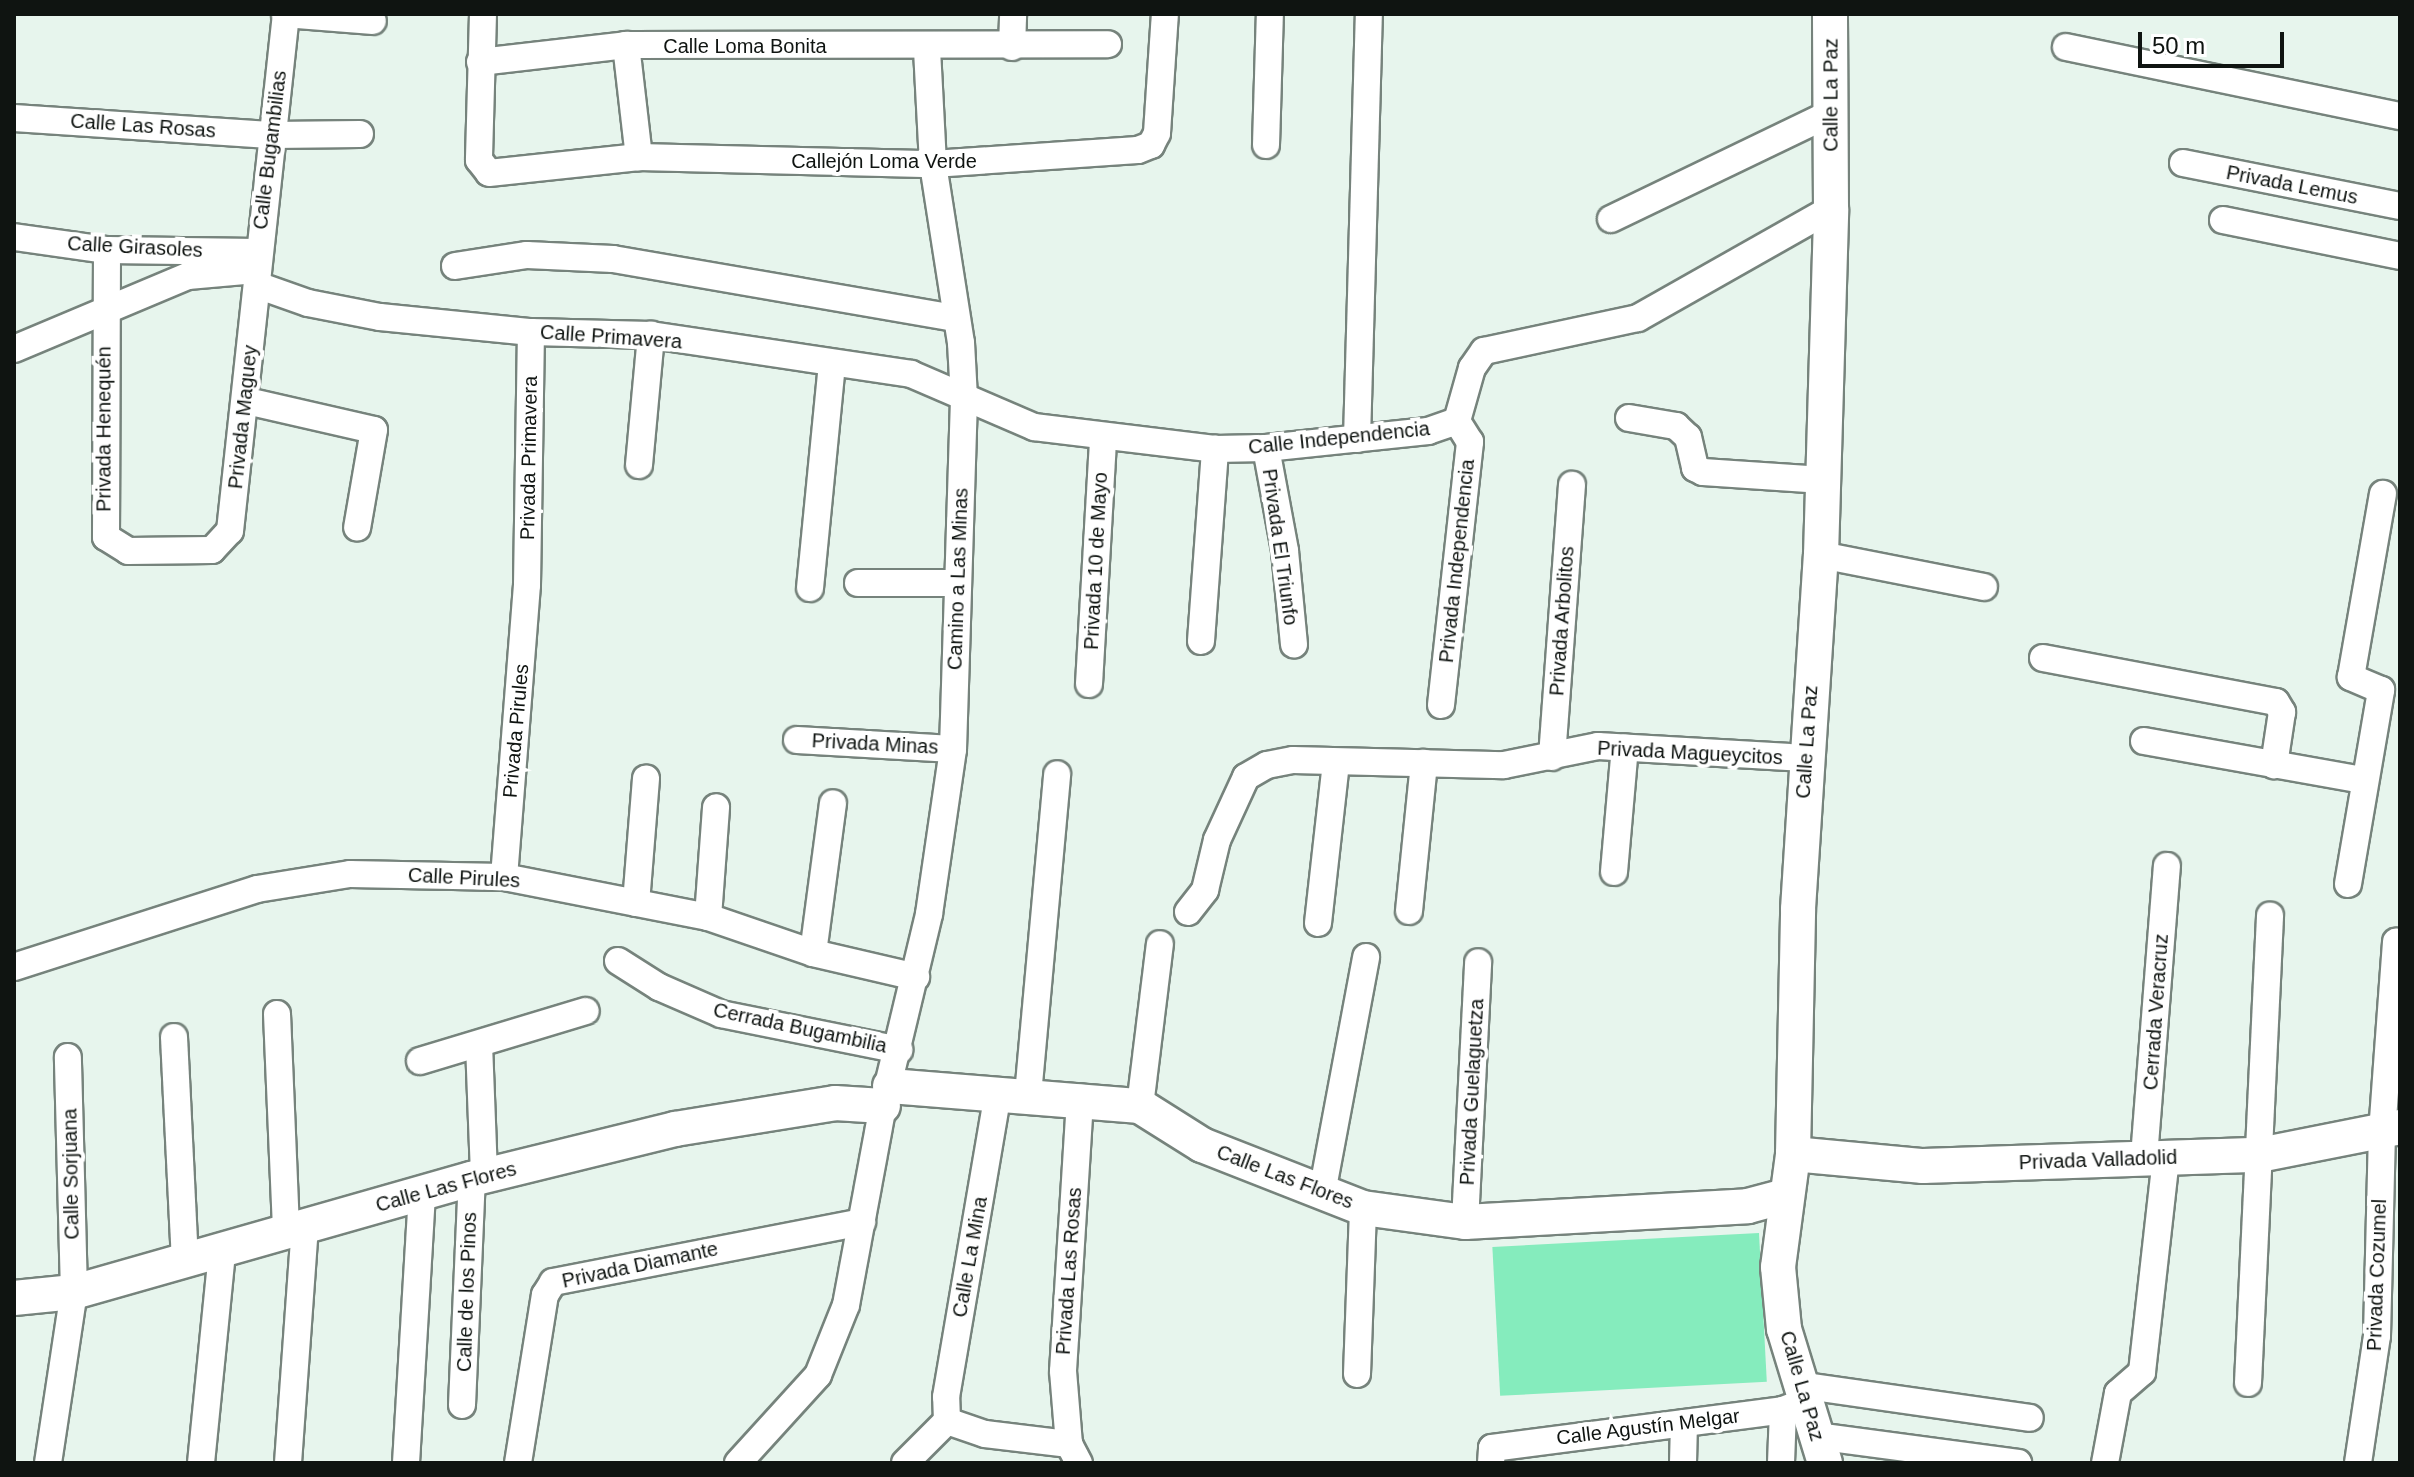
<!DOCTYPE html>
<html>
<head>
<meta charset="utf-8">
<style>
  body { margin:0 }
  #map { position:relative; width:2414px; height:1477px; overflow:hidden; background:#e7f5ed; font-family:Arial,sans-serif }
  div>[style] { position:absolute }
  .green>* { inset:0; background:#85ecbd; transform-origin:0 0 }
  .roads { filter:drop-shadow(2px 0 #76837c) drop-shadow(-2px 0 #76837c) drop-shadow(0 2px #76837c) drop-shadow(0 -2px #76837c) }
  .minor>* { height:26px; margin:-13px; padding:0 13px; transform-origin:13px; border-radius:13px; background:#fff }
  .major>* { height:34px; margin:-17px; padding:0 17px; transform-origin:17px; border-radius:17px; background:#fff }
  span { translate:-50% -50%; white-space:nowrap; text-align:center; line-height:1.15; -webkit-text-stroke:8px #fff; paint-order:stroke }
  .street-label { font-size:20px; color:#0f1411 }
  .frame { position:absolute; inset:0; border:16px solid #0f1411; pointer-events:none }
  .scale { position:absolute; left:2138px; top:32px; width:146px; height:36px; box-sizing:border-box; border:4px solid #0f1411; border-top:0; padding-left:10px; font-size:24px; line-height:28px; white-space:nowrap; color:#0f1411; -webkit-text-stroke:6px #fff; paint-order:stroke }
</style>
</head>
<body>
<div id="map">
  <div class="green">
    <i style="left:1759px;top:1233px;width:149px;height:267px;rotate:87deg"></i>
  </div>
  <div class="roads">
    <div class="minor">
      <i style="left:285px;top:14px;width:88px;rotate:4.5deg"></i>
      <i style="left:483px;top:14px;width:146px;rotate:91.6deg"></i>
      <i style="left:479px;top:160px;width:16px;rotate:52deg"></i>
      <i style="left:489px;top:173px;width:151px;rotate:-6.1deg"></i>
      <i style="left:639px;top:157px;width:294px;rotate:1.4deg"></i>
      <i style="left:933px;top:164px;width:205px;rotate:-3.9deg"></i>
      <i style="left:1138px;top:150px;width:14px;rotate:-21deg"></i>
      <i style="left:1151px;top:145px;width:13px;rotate:-63deg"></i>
      <i style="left:1157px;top:133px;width:119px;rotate:-86.2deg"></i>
      <i style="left:626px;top:45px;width:113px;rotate:83.4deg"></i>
      <i style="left:1012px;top:47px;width:33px;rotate:-88deg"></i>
      <i style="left:2066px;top:47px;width:341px;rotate:11.7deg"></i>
      <i style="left:480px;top:62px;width:147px;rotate:-6.6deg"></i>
      <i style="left:626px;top:45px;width:482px;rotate:-0.1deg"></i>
      <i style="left:14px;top:118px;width:260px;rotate:3.8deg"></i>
      <i style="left:273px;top:135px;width:87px;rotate:-0.7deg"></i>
      <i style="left:1266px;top:145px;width:131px;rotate:-88.3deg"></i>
      <i style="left:2183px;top:163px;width:221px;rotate:11.2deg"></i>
      <i style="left:1611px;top:219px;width:244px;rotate:-25.7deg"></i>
      <i style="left:2223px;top:220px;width:181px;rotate:11.5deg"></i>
      <i style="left:14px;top:237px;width:94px;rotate:8deg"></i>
      <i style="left:107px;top:250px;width:150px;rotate:0.8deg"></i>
      <i style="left:107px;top:250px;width:287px;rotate:90.2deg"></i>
      <i style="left:106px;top:537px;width:26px;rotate:32deg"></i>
      <i style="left:128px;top:551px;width:84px;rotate:-0.7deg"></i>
      <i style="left:212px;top:550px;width:26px;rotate:-47deg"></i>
      <i style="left:230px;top:531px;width:520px;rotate:-83.82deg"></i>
      <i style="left:455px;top:266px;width:73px;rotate:-8.7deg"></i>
      <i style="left:527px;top:255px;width:86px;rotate:2.7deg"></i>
      <i style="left:613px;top:259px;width:348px;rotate:9.8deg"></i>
      <i style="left:257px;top:285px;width:54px;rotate:19.4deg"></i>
      <i style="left:308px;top:303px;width:73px;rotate:11deg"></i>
      <i style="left:380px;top:317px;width:152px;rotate:5.7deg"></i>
      <i style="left:531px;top:332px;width:120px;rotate:1.4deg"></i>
      <i style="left:651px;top:335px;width:263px;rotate:8.5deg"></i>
      <i style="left:911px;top:374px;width:134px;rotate:23.3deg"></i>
      <i style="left:1034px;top:427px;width:182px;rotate:6.9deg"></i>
      <i style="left:1215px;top:449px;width:51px;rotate:-1.1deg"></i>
      <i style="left:1266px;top:448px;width:163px;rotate:-6deg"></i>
      <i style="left:1428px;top:431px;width:31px;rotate:-19deg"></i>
      <i style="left:1457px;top:421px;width:55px;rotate:-74.2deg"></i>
      <i style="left:1472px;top:368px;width:21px;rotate:-55deg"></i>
      <i style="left:1484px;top:351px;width:157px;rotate:-12.1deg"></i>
      <i style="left:1638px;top:318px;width:222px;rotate:-29.5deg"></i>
      <i style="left:14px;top:349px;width:189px;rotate:-22.8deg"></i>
      <i style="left:188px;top:276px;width:68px;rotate:-5deg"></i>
      <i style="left:247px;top:401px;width:130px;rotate:12.9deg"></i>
      <i style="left:374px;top:430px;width:99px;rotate:99.8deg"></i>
      <i style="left:1629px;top:418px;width:48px;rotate:9.7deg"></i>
      <i style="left:1676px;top:426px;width:16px;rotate:43deg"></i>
      <i style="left:1688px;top:437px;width:32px;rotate:77deg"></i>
      <i style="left:1695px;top:468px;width:9px;rotate:27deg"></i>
      <i style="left:1703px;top:472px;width:120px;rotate:3.8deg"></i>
      <i style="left:1357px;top:439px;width:425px;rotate:-88.4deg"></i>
      <i style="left:1266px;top:448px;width:105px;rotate:79.5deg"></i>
      <i style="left:1285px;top:551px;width:94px;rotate:84.5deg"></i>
      <i style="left:639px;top:465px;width:131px;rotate:-84.7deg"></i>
      <i style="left:1821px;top:555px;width:166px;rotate:11.1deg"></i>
      <i style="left:858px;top:583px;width:100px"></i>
      <i style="left:810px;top:588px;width:225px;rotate:-84.4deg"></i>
      <i style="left:1201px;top:641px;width:193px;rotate:-85.8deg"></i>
      <i style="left:2043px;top:658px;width:237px;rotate:10.7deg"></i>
      <i style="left:2276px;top:702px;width:12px;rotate:59deg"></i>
      <i style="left:2282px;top:712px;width:54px;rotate:98.6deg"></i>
      <i style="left:1089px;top:684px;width:246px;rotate:-86.7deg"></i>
      <i style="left:2381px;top:690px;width:33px;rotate:-157deg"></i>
      <i style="left:2351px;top:677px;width:186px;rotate:-80.1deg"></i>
      <i style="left:1441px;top:705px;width:265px;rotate:-83.7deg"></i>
      <i style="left:1470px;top:442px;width:25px;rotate:-122deg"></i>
      <i style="left:797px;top:740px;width:156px;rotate:3.3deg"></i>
      <i style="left:2144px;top:741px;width:222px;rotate:10.1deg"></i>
      <i style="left:1552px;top:757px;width:273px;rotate:-85.8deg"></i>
      <i style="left:1614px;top:872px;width:125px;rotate:-85deg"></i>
      <i style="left:504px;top:877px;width:293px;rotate:-85.5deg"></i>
      <i style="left:527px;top:585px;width:253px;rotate:-89.1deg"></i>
      <i style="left:2348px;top:884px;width:197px;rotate:-80.3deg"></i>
      <i style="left:636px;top:903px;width:125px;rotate:-85.4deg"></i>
      <i style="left:1409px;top:911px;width:149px;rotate:-84.2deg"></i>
      <i style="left:1188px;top:912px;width:28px;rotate:-52deg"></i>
      <i style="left:1205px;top:890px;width:51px;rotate:-76.5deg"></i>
      <i style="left:1217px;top:840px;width:69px;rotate:-65.3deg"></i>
      <i style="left:1246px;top:777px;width:24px;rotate:-30deg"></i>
      <i style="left:1267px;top:765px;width:26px;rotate:-11deg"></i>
      <i style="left:1293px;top:760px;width:211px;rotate:1.4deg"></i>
      <i style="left:1504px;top:765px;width:96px;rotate:-11.4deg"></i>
      <i style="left:1598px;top:746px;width:207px;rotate:3.3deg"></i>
      <i style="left:708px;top:917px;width:110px;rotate:-85.8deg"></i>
      <i style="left:1318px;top:923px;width:162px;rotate:-83.6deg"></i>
      <i style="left:813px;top:953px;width:151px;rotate:-82.4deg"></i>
      <i style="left:618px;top:961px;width:49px;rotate:32.4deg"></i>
      <i style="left:659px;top:987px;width:68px;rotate:23.5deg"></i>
      <i style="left:721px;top:1014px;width:182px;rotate:11.4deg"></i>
      <i style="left:14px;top:967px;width:255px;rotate:-17.8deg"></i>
      <i style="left:257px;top:889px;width:94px;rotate:-9.2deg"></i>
      <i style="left:350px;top:874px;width:154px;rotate:1.1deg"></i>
      <i style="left:504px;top:877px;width:208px;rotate:11.1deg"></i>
      <i style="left:708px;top:917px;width:111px;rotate:18.9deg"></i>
      <i style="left:813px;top:953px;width:106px;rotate:13.1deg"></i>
      <i style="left:277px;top:1014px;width:217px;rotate:87.6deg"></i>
      <i style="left:174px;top:1037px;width:226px;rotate:87.2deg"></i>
      <i style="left:479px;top:1044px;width:132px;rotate:87.8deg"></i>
      <i style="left:420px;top:1061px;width:173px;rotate:-16.8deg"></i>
      <i style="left:1028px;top:1095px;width:322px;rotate:-84.8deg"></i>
      <i style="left:1140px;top:1106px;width:163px;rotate:-83deg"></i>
      <i style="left:2144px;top:1157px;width:292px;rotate:-85.5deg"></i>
      <i style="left:1322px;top:1193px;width:240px;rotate:-79.4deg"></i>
      <i style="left:1465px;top:1222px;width:260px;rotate:-87.1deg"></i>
      <i style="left:1357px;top:1374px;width:166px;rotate:-87.9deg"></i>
      <i style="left:2248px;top:1383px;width:468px;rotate:-87.3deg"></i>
      <i style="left:1799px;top:1385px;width:233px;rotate:8.1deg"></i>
      <i style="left:462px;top:1405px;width:226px;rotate:-87.5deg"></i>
      <i style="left:947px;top:1421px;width:24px;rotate:-92deg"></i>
      <i style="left:946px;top:1397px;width:308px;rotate:-80.3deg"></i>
      <i style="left:947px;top:1421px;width:40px;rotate:18.9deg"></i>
      <i style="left:985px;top:1434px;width:85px;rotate:6.8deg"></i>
      <i style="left:1816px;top:1436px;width:204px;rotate:7.6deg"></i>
      <i style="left:48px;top:1463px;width:173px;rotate:-81.4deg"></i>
      <i style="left:74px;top:1292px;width:235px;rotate:-91.5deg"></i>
      <i style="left:201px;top:1463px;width:213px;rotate:-84.3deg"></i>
      <i style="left:288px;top:1463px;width:239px;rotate:-85.9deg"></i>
      <i style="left:406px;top:1463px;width:270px;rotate:-86.6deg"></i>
      <i style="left:518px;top:1463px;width:170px;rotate:-80.9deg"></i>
      <i style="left:545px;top:1295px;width:15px;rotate:-58deg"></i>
      <i style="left:553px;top:1282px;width:315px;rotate:-11deg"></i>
      <i style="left:738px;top:1463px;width:119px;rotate:-47.7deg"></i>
      <i style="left:818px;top:1375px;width:75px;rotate:-68.2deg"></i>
      <i style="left:846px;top:1305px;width:202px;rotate:-79.5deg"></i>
      <i style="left:883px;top:1106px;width:197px;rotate:-76.5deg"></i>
      <i style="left:929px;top:914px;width:167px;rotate:-81.7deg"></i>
      <i style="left:953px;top:749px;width:351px;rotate:-88.2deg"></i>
      <i style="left:964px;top:398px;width:55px;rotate:-93.1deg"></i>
      <i style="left:961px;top:343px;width:181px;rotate:-98.9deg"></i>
      <i style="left:933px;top:164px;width:116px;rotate:-93deg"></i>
      <i style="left:905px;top:1463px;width:59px;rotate:-45deg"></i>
      <i style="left:1079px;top:1463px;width:21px;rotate:-118deg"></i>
      <i style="left:1069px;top:1444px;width:73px;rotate:-94.7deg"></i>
      <i style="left:1063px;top:1371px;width:274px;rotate:-86.4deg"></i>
      <i style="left:1491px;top:1463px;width:15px;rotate:-86deg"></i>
      <i style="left:1492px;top:1448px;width:293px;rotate:-7.4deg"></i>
      <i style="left:1783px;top:1410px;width:22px;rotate:-21deg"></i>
      <i style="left:1683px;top:1463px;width:40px;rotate:-88.6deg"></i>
      <i style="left:1781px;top:1463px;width:53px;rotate:-87.8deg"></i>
      <i style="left:2105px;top:1463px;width:71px;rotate:-79.5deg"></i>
      <i style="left:2118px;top:1393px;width:32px;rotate:-41deg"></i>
      <i style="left:2142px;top:1372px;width:215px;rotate:-83.6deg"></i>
      <i style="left:2358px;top:1463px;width:128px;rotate:-81.5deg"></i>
      <i style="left:2377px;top:1336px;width:203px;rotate:-88.6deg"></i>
      <i style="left:2382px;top:1133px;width:192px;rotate:-85.8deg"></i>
    </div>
    <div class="major">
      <i style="left:890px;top:1086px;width:251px;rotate:4.6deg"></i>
      <i style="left:1140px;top:1106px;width:73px;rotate:32.2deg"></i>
      <i style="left:1202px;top:1145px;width:173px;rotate:21.4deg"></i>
      <i style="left:1363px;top:1208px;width:103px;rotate:7.8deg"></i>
      <i style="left:1465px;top:1222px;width:283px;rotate:-3.2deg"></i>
      <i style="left:1748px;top:1206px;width:38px;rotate:-15deg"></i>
      <i style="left:1793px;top:1154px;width:131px;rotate:5.3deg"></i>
      <i style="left:1923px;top:1166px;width:336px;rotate:-1.9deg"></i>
      <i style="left:2259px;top:1155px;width:144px;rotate:-11.2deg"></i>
      <i style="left:14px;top:1298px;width:60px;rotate:-5.7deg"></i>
      <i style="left:74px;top:1292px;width:414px;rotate:-15.9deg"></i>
      <i style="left:472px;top:1179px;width:209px;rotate:-13.8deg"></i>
      <i style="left:675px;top:1129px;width:162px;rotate:-9.2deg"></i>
      <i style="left:835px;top:1103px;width:48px;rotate:3.6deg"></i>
      <i style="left:1825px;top:1463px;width:140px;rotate:-107deg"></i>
      <i style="left:1784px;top:1329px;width:62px;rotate:-95.5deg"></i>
      <i style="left:1778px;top:1267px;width:114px;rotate:-82.4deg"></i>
      <i style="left:1793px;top:1154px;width:245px;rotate:-88.8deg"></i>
      <i style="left:1798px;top:909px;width:355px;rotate:-86.3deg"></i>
      <i style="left:1821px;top:555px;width:346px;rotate:-88.3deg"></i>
      <i style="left:1831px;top:209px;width:195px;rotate:-90.3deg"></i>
    </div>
  </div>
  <div class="street-label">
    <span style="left:745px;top:46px">Calle Loma Bonita</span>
    <span style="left:1831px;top:95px;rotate:-90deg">Calle La Paz</span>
    <span style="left:143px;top:126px;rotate:4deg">Calle Las Rosas</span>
    <span style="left:270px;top:150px;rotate:-83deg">Calle Bugambilias</span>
    <span style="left:884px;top:161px">Callejón Loma Verde</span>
    <span style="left:2292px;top:185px;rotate:11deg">Privada Lemus</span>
    <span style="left:135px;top:247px;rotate:3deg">Calle Girasoles</span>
    <span style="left:611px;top:337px;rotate:4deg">Calle Primavera</span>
    <span style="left:243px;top:417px;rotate:-84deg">Privada Maguey</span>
    <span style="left:104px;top:429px;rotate:-90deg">Privada Henequén</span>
    <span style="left:1339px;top:438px;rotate:-6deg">Calle Independencia</span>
    <span style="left:529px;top:458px;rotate:-89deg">Privada Primavera</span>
    <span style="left:1280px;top:547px;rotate:82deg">Privada El Triunfo</span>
    <span style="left:1096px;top:561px;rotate:-87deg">Privada 10 de Mayo</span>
    <span style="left:1457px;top:561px;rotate:-84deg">Privada Independencia</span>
    <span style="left:958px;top:579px;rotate:-88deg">Camino a Las Minas</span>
    <span style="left:1562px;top:621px;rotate:-86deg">Privada Arbolitos</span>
    <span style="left:516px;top:731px;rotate:-85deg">Privada Pirules</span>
    <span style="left:1807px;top:742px;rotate:-86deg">Calle La Paz</span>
    <span style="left:875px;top:744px;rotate:3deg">Privada Minas</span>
    <span style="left:1690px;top:753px;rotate:3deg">Privada Magueycitos</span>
    <span style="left:464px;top:878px;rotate:3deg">Calle Pirules</span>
    <span style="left:2156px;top:1012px;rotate:-86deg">Cerrada Veracruz</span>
    <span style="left:800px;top:1028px;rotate:12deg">Cerrada Bugambilia</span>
    <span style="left:1472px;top:1092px;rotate:-87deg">Privada Guelaguetza</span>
    <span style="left:2098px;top:1160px;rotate:-2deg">Privada Valladolid</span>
    <span style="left:71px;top:1174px;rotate:-91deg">Calle Sorjuana</span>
    <span style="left:1285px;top:1177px;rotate:21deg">Calle Las Flores</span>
    <span style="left:446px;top:1187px;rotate:-15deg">Calle Las Flores</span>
    <span style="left:970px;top:1257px;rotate:-80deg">Calle La Mina</span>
    <span style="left:640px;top:1265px;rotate:-12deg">Privada Diamante</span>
    <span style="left:1069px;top:1271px;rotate:-86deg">Privada Las Rosas</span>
    <span style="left:2377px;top:1275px;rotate:-88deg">Privada Cozumel</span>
    <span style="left:467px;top:1292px;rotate:-88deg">Calle de los Pinos</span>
    <span style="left:1802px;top:1386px;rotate:74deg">Calle La Paz</span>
    <span style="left:1648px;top:1427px;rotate:-7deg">Calle Agustín Melgar</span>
  </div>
  <div class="frame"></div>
  <div class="scale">50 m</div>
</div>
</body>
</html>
